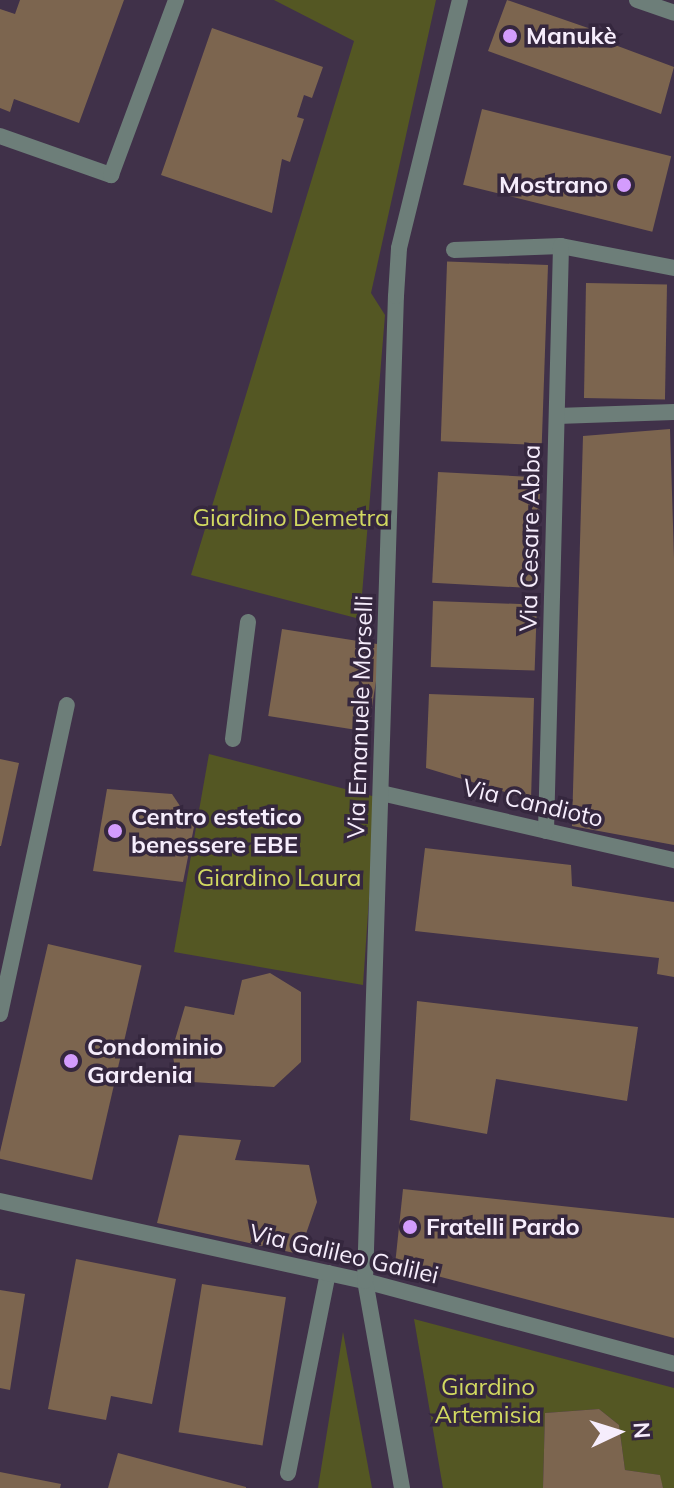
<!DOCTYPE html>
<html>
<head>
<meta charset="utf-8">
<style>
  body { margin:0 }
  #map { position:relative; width:674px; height:1488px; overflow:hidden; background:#403149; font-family:Mulish,sans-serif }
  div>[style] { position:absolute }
  .green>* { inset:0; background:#545723 }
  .building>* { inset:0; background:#7c654f; transform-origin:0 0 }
  .service>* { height:16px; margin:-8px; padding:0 8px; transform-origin:8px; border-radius:8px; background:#6d7e79 }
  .minor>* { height:16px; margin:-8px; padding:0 8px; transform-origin:8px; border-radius:8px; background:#6d7e79 }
  .dots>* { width:22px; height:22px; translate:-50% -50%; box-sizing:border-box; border:4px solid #35273e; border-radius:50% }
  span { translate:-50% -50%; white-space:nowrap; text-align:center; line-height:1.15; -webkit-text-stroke:7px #35273e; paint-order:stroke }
  .poi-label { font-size:24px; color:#f6edfc; font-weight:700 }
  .left { translate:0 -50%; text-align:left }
  .right { translate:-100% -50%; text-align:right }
  .park-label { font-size:24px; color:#d1d860 }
  .street-label { font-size:24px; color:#f6edfc }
  .north { position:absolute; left:578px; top:1392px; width:80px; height:80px; -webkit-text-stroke:6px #35273e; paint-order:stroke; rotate:86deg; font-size:22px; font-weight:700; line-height:32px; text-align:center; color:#f6edfc }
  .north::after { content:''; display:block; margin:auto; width:28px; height:36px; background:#f6edfc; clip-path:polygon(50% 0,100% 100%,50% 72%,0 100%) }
</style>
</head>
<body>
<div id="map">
  <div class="green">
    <i style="clip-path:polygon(274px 0,436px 0,371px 293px,385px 315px,360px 619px,191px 575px,354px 41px)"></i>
    <i style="clip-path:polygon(209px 754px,376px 797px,363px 985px,174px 952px)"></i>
    <i style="clip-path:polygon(414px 1319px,674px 1388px,674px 1488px,663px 1488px,659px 1475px,625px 1470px,619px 1425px,599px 1409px,545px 1413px,543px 1488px,443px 1488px)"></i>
    <i style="clip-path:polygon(343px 1332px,372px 1488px,318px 1488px)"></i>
  </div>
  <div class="building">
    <i style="clip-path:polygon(20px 0,124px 0,79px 123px,14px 99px,10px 112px,0 108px,0 9px,15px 14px)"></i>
    <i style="clip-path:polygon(507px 0,617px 38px,615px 45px,674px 67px,661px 114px,488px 51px)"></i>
    <i style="clip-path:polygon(212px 28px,323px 67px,312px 98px,304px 95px,297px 117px,304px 119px,290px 162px,282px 159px,272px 213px,161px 175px)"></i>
    <i style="left:482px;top:109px;width:195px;height:78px;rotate:14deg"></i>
    <i style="left:548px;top:265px;width:180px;height:101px;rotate:92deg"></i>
    <i style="left:586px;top:283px;width:81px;height:115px;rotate:1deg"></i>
    <i style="clip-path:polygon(670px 429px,674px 558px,674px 845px,572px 826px,583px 436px)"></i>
    <i style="left:438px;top:472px;width:103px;height:111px;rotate:3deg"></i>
    <i style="left:433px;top:601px;width:104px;height:66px;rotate:2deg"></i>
    <i style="left:282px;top:629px;width:101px;height:88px;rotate:9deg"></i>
    <i style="clip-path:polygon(429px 694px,534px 698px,531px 800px,426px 768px)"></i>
    <i style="clip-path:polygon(0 759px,19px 763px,1px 846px,0 846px)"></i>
    <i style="clip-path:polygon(107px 789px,172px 794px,194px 827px,183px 882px,93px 871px)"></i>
    <i style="clip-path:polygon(425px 848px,571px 865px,572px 886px,674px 902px,674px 977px,657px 974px,659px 958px,415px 931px)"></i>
    <i style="left:48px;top:944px;width:96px;height:220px;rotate:13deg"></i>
    <i style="clip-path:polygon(270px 973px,301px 992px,301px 1062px,274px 1087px,177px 1081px,172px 1050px,185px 1006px,234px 1015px,242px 980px)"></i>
    <i style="clip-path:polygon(417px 1001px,638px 1027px,627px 1101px,496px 1079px,487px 1134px,410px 1120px)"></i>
    <i style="clip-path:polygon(179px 1135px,241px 1140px,235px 1160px,309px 1165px,317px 1202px,299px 1254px,157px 1223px)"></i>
    <i style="clip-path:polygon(403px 1189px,674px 1218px,674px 1338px,395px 1265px)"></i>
    <i style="clip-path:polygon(76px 1259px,176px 1279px,152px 1404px,111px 1396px,106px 1420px,48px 1409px)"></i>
    <i style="left:202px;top:1284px;width:85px;height:150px;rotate:9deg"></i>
    <i style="clip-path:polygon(0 1290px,25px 1294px,10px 1390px,0 1388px)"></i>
    <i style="clip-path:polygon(599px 1409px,619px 1425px,625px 1470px,660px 1475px,663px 1488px,543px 1488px,545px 1413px)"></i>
    <i style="clip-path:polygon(118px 1453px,246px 1487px,246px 1488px,108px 1488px)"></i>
    <i style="clip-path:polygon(0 1472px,61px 1484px,60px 1488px,0 1488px)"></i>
  </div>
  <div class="service">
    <i style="left:557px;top:416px;width:117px;rotate:-2deg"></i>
    <i style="left:288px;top:1473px;width:204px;rotate:-78.7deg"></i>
  </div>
  <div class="minor">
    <i style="left:637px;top:0;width:39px;rotate:19deg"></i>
    <i style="left:0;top:136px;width:118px;rotate:19.4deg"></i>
    <i style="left:111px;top:175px;width:187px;rotate:-69.6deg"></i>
    <i style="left:454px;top:250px;width:107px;rotate:-2.1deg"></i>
    <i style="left:561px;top:246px;width:115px;rotate:11deg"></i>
    <i style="left:233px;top:739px;width:118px;rotate:-82.7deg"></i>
    <i style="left:381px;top:793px;width:301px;rotate:12.9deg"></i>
    <i style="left:546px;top:831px;width:585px;rotate:-88.53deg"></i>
    <i style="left:0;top:1014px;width:316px;rotate:-77.8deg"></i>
    <i style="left:0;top:1201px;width:374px;rotate:12.4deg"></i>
    <i style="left:365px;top:1281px;width:320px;rotate:15deg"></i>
    <i style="left:402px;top:1488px;width:210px;rotate:-100.1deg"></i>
    <i style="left:365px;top:1281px;width:985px;rotate:-88.2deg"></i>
    <i style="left:396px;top:296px;width:48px;rotate:-86.4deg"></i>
    <i style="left:399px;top:248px;width:255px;rotate:-76.2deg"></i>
  </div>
  <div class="dots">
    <i style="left:510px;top:36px;background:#d39cfd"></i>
    <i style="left:624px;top:185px;background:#d39cfd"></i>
    <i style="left:115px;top:831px;background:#d39cfd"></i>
    <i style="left:71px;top:1061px;background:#d39cfd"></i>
    <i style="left:410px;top:1227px;background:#d39cfd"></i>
  </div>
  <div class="poi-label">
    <span class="left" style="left:526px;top:36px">Manukè</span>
    <span class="right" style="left:608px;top:185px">Mostrano</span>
    <span class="left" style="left:131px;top:831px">Centro estetico<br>benessere EBE</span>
    <span class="left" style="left:87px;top:1061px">Condominio<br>Gardenia</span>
    <span class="left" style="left:426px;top:1227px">Fratelli Pardo</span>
  </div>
  <div class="park-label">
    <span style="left:291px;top:518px">Giardino Demetra</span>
    <span style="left:279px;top:878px">Giardino Laura</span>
    <span style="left:488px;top:1401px">Giardino<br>Artemisia</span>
  </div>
  <div class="street-label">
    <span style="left:530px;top:538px;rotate:-89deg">Via Cesare Abba</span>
    <span style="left:360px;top:717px;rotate:-88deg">Via Emanuele Morselli</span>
    <span style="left:533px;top:803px;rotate:13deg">Via Candioto</span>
    <span style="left:344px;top:1254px;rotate:13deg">Via Galileo Galilei</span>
  </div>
  <div class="north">N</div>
</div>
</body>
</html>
